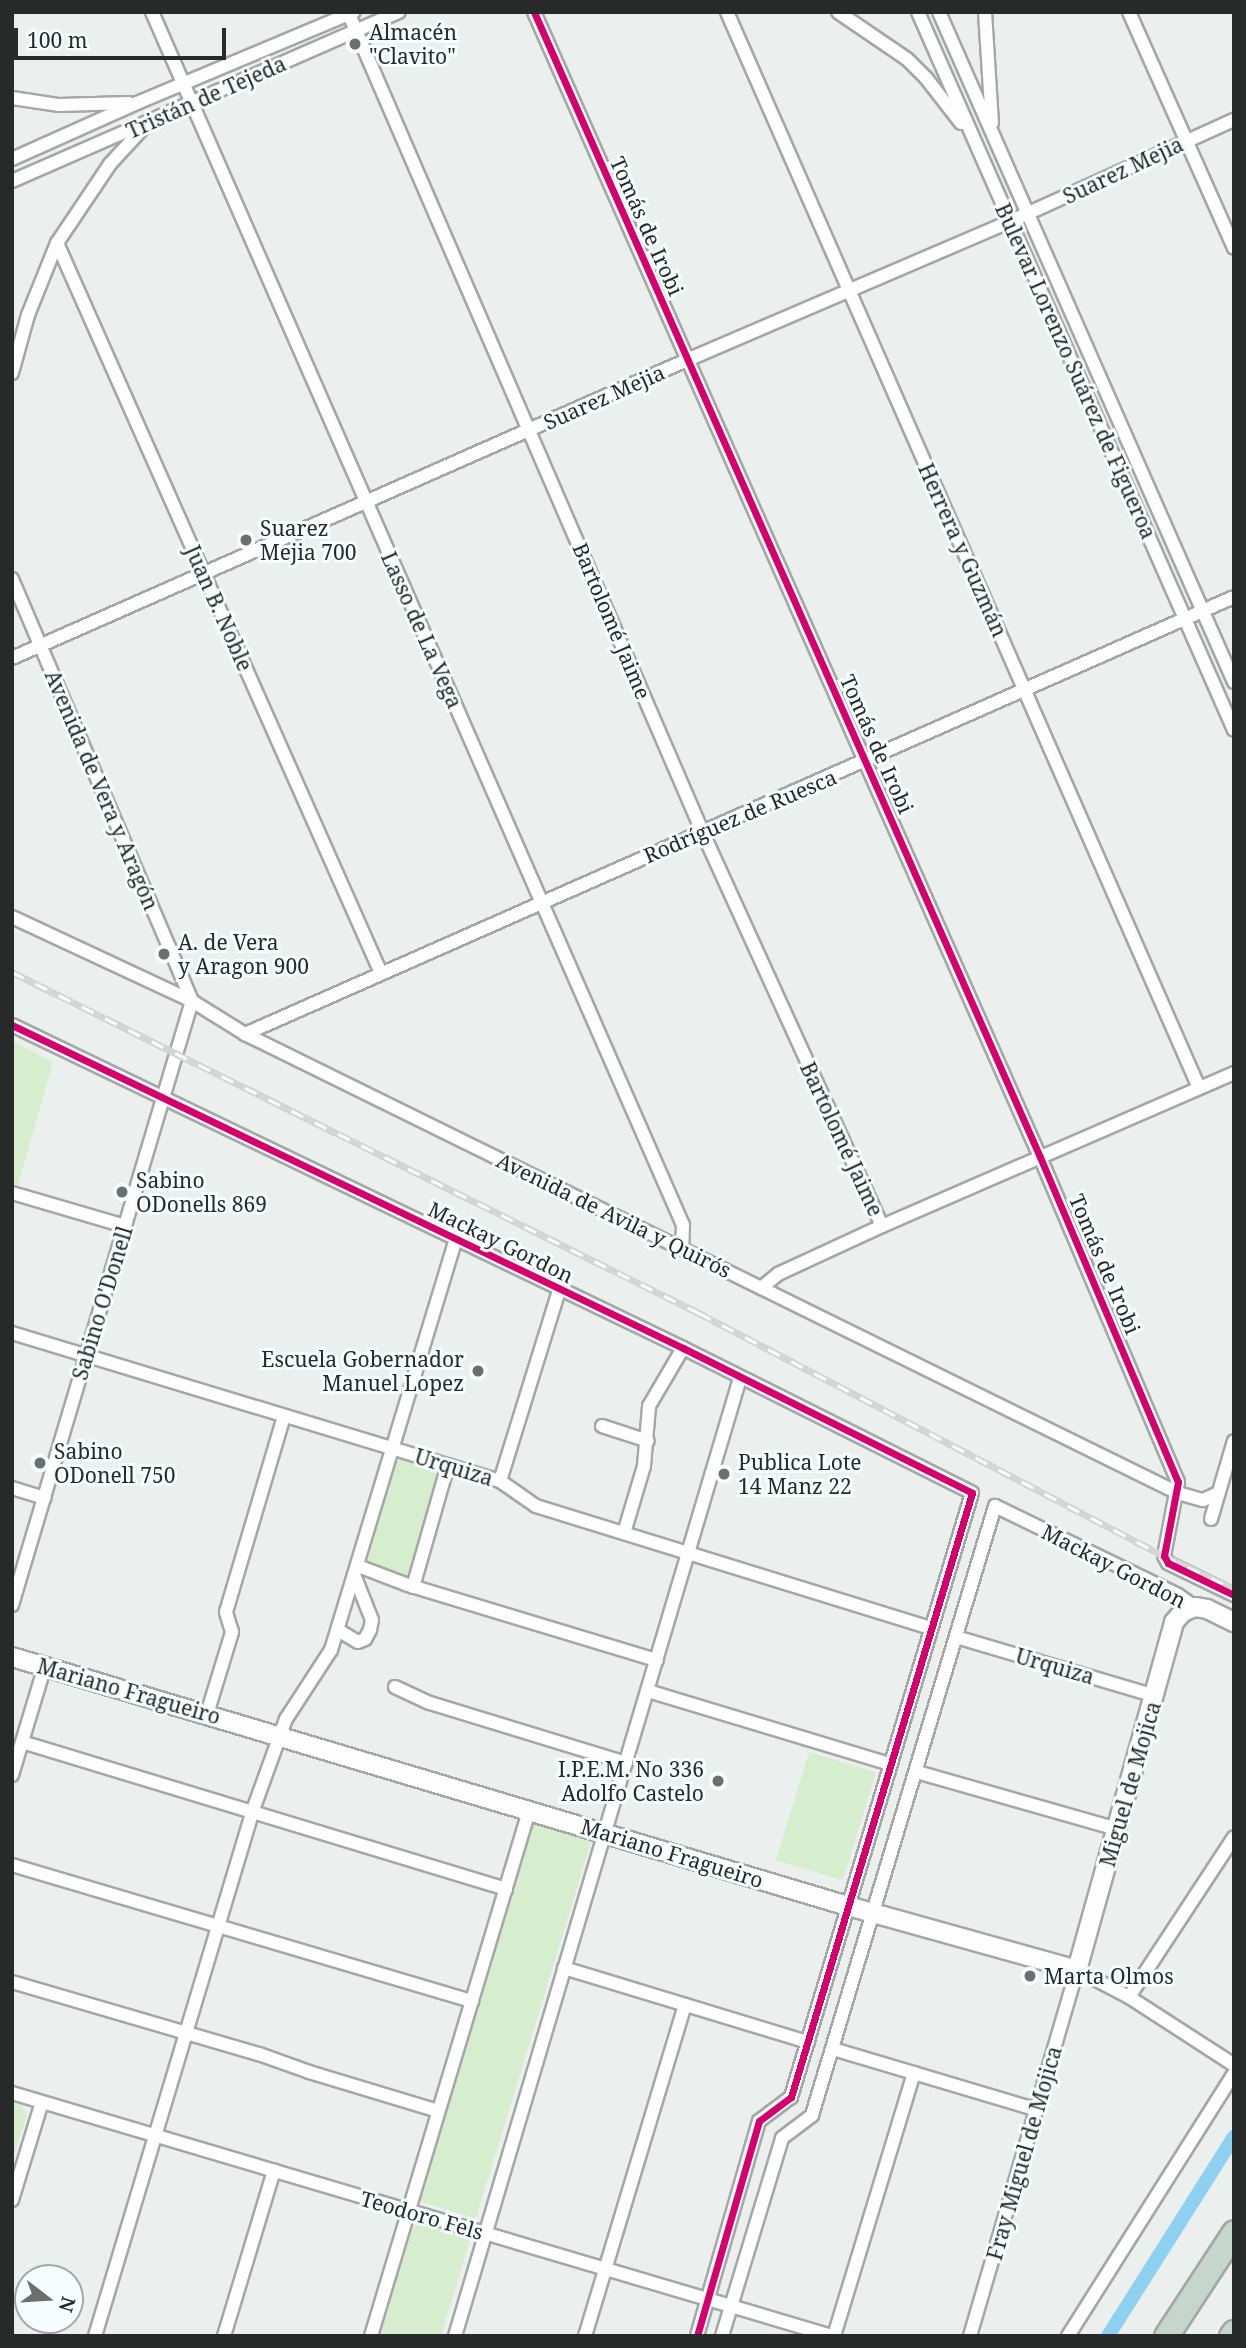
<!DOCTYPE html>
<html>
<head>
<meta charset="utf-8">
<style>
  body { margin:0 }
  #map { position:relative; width:1246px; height:2348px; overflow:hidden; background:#ebefee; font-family:"Noto Serif",serif }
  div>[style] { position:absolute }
  .green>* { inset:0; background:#d6edce; transform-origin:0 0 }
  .canal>* { height:14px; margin:-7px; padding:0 7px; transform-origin:7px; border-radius:7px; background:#8ed0f0 }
  .roads { filter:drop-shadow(2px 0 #a5a7a6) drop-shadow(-2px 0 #a5a7a6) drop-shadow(0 2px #a5a7a6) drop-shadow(0 -2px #a5a7a6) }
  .minor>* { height:12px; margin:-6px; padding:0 6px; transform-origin:6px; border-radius:6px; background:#fcfdfc }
  .secondary>* { height:18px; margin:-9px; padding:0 9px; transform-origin:9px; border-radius:9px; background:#fcfdfc }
  .motorway>* { height:23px; margin:-11.5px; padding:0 11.5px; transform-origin:11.5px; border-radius:11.5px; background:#c6d6cf }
  .rail>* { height:7px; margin-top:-3.5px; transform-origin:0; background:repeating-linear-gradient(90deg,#f7fdfc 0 13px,#d4d5d4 0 26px); box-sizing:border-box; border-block:2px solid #d4d5d4 }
  .cycleway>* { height:7px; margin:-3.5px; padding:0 3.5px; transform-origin:3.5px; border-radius:3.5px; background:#d6006c }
  .dots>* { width:19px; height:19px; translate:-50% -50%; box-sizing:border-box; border:4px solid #f7fdfc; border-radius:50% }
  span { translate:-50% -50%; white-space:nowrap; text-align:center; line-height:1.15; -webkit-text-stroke:6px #f7fdfc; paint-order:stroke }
  .poi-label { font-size:21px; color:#272a29 }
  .left { translate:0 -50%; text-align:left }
  .right { translate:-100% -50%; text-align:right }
  .street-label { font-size:21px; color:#272a29 }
  .frame { position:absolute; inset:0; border:14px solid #272a29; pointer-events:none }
  .north { position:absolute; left:14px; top:2264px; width:70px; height:70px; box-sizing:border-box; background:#f7fdfc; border:2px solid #a4a9a8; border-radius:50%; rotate:107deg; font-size:19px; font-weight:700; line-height:28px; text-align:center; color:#272a29 }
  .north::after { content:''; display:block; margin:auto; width:24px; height:32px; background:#6c6f6e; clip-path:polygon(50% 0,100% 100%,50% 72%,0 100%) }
  .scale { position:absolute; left:14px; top:28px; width:212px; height:32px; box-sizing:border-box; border:4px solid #272a29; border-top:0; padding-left:9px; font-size:21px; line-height:24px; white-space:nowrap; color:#272a29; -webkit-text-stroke:5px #f7fdfc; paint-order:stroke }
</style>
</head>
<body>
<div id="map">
  <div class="green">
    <i style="clip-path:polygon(12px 1041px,53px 1062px,18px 1185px,12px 1183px)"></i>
    <i style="clip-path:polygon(404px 1457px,441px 1469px,408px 1579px,367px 1561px,395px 1462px)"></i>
    <i style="left:809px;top:1752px;width:70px;height:113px;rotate:17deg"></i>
    <i style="left:533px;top:1823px;width:61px;height:395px;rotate:17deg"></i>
    <i style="clip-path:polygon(12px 2103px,20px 2105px,27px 2114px,12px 2160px)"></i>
    <i style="clip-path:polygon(421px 2222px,471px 2236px,441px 2336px,378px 2336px,413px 2226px)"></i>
  </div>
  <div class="canal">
    <i style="left:1108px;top:2336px;width:236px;rotate:-57.7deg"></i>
  </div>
  <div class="roads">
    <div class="minor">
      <i style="left:152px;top:12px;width:1324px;rotate:66.36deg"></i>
      <i style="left:683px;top:1225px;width:23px;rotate:92deg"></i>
      <i style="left:348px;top:12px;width:892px;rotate:66.62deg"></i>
      <i style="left:702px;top:831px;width:434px;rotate:65.5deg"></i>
      <i style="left:534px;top:12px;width:1252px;rotate:66.16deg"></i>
      <i style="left:1040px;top:1157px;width:353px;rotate:67deg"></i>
      <i style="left:1178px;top:1482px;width:75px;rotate:100.7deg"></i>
      <i style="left:1164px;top:1556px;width:8px;rotate:60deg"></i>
      <i style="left:1168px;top:1563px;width:73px;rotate:25.9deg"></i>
      <i style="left:727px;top:12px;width:1175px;rotate:66.31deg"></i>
      <i style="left:838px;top:12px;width:83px;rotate:34.3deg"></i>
      <i style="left:907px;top:59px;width:27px;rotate:45deg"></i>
      <i style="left:926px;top:78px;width:57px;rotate:52.1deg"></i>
      <i style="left:918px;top:12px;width:784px;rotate:66.25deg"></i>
      <i style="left:939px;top:12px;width:732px;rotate:66.24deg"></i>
      <i style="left:985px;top:12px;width:111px;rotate:86.4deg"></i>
      <i style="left:1129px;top:12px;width:258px;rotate:66deg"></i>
      <i style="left:12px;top:98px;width:48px;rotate:8.5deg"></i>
      <i style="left:59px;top:105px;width:70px;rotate:-1.6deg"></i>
      <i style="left:12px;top:159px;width:137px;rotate:-24.1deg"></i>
      <i style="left:137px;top:103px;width:235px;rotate:-22.8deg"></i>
      <i style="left:12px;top:181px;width:422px;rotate:-23.6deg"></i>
      <i style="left:57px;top:243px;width:799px;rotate:66.07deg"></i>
      <i style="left:12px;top:373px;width:60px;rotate:-74.6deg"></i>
      <i style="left:28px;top:315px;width:78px;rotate:-68.1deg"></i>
      <i style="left:57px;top:243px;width:95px;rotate:-56.1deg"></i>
      <i style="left:110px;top:164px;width:50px;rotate:-47.4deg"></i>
      <i style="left:12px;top:579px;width:459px;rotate:66.9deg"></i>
      <i style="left:12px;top:658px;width:738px;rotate:-23.82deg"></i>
      <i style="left:687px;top:360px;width:353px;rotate:-23.2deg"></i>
      <i style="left:1011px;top:221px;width:245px;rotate:-24.4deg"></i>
      <i style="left:12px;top:917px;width:199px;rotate:25deg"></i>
      <i style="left:192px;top:1001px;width:62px;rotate:31.9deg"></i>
      <i style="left:245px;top:1034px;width:1040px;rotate:26.2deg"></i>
      <i style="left:1178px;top:1493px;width:26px;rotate:16deg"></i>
      <i style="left:1203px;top:1500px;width:17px;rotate:-24deg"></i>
      <i style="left:12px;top:1025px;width:745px;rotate:25.7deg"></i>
      <i style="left:683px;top:1348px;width:323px;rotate:26.6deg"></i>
      <i style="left:972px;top:1493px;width:631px;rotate:106.68deg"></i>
      <i style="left:791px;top:2097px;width:40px;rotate:143deg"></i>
      <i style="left:759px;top:2121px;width:224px;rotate:106.1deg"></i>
      <i style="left:245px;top:1034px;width:1081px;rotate:-23.84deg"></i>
      <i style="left:12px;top:1193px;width:118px;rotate:16.3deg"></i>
      <i style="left:761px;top:1288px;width:22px;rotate:-39deg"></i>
      <i style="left:778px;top:1274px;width:115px;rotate:-24.8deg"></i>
      <i style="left:882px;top:1226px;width:384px;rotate:-23.5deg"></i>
      <i style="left:12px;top:1333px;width:510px;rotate:16.87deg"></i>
      <i style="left:500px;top:1481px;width:44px;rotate:34.8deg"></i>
      <i style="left:536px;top:1506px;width:412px;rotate:17.2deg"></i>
      <i style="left:602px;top:1426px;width:48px;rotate:18.1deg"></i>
      <i style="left:500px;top:1481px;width:200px;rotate:-72.8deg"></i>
      <i style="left:12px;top:1488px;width:34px;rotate:17deg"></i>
      <i style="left:1211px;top:1519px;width:81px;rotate:-73.6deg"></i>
      <i style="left:624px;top:1533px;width:70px;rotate:-73.4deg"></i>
      <i style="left:644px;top:1466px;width:60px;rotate:-85.2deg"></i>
      <i style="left:649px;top:1406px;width:67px;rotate:-59.6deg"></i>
      <i style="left:358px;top:1566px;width:53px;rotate:20.8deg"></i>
      <i style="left:408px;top:1585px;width:260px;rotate:16.8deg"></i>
      <i style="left:413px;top:1587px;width:127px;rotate:-74deg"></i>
      <i style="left:12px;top:1605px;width:630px;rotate:-73.41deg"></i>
      <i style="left:338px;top:1630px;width:23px;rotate:31deg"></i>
      <i style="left:358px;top:1642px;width:8px;rotate:-23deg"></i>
      <i style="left:365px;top:1639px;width:10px;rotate:-61deg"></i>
      <i style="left:370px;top:1630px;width:10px;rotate:-79deg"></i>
      <i style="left:372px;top:1620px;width:46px;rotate:-111.6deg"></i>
      <i style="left:956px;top:1637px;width:208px;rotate:16.5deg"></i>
      <i style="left:395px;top:1687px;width:38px;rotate:25deg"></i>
      <i style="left:430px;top:1703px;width:205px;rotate:17deg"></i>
      <i style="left:648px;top:1691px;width:253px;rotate:16.8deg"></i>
      <i style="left:207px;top:1714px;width:86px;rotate:-73deg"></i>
      <i style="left:232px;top:1632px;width:21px;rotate:-107deg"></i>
      <i style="left:226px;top:1612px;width:204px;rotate:-73.5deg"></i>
      <i style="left:22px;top:1742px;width:506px;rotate:16.89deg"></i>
      <i style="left:917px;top:1772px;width:208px;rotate:15.9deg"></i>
      <i style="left:12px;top:1775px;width:114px;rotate:-73.2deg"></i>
      <i style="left:12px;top:1865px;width:480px;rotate:16.5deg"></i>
      <i style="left:564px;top:1968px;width:255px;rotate:16.9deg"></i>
      <i style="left:12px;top:1982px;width:257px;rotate:16.3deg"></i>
      <i style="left:259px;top:2054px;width:53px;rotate:19.8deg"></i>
      <i style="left:309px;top:2072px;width:135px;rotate:16.8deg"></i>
      <i style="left:1129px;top:1997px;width:191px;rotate:-56.7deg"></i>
      <i style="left:833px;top:2049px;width:213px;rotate:16.6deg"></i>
      <i style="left:12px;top:2093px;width:855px;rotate:16.51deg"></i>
      <i style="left:12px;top:2200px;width:102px;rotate:-73deg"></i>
      <i style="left:95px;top:2336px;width:549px;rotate:-73.28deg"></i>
      <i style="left:253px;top:1810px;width:97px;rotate:-70.1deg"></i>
      <i style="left:286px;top:1719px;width:82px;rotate:-56.9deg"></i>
      <i style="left:331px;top:1650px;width:431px;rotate:-73.1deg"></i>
      <i style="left:224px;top:2336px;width:173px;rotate:-73.2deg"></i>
      <i style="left:371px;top:2336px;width:548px;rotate:-73.25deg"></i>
      <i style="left:455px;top:2336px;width:999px;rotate:-73.43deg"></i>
      <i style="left:585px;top:2336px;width:346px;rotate:-73.2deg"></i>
      <i style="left:722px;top:2336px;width:207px;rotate:-73.1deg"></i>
      <i style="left:782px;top:2138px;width:38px;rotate:-37deg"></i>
      <i style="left:812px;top:2115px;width:636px;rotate:-73.27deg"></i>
      <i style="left:995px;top:1506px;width:203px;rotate:25.9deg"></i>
      <i style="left:1178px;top:1595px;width:21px;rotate:35deg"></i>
      <i style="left:834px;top:2336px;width:275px;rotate:-73.1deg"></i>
      <i style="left:970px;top:2336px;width:381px;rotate:-73.7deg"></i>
      <i style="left:1077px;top:1970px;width:59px;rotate:27.4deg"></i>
      <i style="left:1129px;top:1997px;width:125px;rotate:32.9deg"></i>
      <i style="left:1068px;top:2336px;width:311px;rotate:-57.7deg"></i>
    </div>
    <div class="secondary">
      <i style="left:12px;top:1657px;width:872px;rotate:16.59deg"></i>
      <i style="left:848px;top:1906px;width:238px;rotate:15.6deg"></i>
      <i style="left:1077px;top:1970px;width:361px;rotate:-74.4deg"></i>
      <i style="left:1174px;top:1622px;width:13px;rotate:-48deg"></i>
      <i style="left:1183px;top:1612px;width:13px;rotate:-23deg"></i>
      <i style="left:1195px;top:1607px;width:12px;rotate:9deg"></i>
      <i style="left:1207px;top:1609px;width:30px;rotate:26deg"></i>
    </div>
    <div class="motorway">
      <i style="left:1166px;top:2336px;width:124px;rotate:-56.8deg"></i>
      <i style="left:1231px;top:2336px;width:5px;rotate:-53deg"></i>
    </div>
  </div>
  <div class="rail">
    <i style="left:12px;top:972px;width:767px;rotate:26.4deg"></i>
    <i style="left:699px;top:1313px;width:525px;rotate:27.59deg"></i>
    <i style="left:1164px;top:1556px;width:77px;rotate:25.2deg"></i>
  </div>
  <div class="cycleway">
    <i style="left:534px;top:12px;width:1252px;rotate:66.16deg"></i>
    <i style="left:1040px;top:1157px;width:353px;rotate:67deg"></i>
    <i style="left:1178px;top:1482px;width:75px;rotate:100.7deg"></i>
    <i style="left:1164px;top:1556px;width:8px;rotate:60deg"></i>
    <i style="left:1168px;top:1563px;width:73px;rotate:25.9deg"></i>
    <i style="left:12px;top:1025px;width:745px;rotate:25.7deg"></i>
    <i style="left:683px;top:1348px;width:323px;rotate:26.6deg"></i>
    <i style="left:972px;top:1493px;width:631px;rotate:106.68deg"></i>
    <i style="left:791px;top:2097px;width:40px;rotate:143deg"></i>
    <i style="left:759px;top:2121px;width:224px;rotate:106.1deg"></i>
  </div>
  <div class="dots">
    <i style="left:355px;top:44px;background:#6c6f6e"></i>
    <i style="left:246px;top:540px;background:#6c6f6e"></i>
    <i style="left:164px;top:954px;background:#6c6f6e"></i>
    <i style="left:122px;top:1192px;background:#6c6f6e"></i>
    <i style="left:478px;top:1371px;background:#6c6f6e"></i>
    <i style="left:40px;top:1463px;background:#6c6f6e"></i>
    <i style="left:724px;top:1474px;background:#6c6f6e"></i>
    <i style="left:718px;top:1781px;background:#6c6f6e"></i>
    <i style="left:1030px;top:1976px;background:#6c6f6e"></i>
  </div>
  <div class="poi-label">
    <span class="left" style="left:369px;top:44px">Almacén<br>"Clavito"</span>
    <span class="left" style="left:260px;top:540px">Suarez<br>Mejia 700</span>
    <span class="left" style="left:178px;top:954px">A. de Vera<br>y Aragon 900</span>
    <span class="left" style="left:136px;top:1192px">Sabino<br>ODonells 869</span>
    <span class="right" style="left:464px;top:1371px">Escuela Gobernador<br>Manuel Lopez</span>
    <span class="left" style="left:54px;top:1463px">Sabino<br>ODonell 750</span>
    <span class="left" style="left:738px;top:1474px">Publica Lote<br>14 Manz 22</span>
    <span class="right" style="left:704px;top:1781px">I.P.E.M. No 336<br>Adolfo Castelo</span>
    <span class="left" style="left:1044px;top:1976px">Marta Olmos</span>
  </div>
  <div class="street-label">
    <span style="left:206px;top:97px;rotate:-24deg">Tristán de Tejeda</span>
    <span style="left:1123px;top:170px;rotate:-25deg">Suarez Mejia</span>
    <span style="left:647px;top:226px;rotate:66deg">Tomás de Irobi</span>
    <span style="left:1076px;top:371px;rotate:66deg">Bulevar Lorenzo Suárez de Figueroa</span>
    <span style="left:604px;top:397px;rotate:-24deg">Suarez Mejia</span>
    <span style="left:963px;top:550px;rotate:66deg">Herrera y Guzmán</span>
    <span style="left:219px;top:608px;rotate:66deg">Juan B. Noble</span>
    <span style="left:612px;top:621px;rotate:67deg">Bartolomé Jaime</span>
    <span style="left:422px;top:630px;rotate:66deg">Lasso de La Vega</span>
    <span style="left:877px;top:744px;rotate:66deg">Tomás de Irobi</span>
    <span style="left:102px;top:790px;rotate:67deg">Avenida de Vera y Aragón</span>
    <span style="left:740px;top:816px;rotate:-23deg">Rodríguez de Ruesca</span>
    <span style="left:842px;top:1139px;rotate:65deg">Bartolomé Jaime</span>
    <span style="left:614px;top:1215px;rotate:26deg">Avenida de Avila y Quirós</span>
    <span style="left:501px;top:1242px;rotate:26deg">Mackay Gordon</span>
    <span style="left:1105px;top:1264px;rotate:67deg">Tomás de Irobi</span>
    <span style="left:102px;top:1303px;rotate:-73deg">Sabino O'Donell</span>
    <span style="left:454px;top:1467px;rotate:17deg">Urquiza</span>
    <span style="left:1114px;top:1566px;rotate:27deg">Mackay Gordon</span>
    <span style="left:1055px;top:1666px;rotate:16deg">Urquiza</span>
    <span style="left:129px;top:1691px;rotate:16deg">Mariano Fragueiro</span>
    <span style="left:1130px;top:1784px;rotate:-74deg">Miguel de Mojica</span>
    <span style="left:672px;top:1853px;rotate:17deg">Mariano Fragueiro</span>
    <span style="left:1024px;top:2153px;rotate:-74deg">Fray Miguel de Mojica</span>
    <span style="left:422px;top:2215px;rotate:16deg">Teodoro Fels</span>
  </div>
  <div class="frame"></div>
  <div class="north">N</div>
  <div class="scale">100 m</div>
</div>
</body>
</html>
